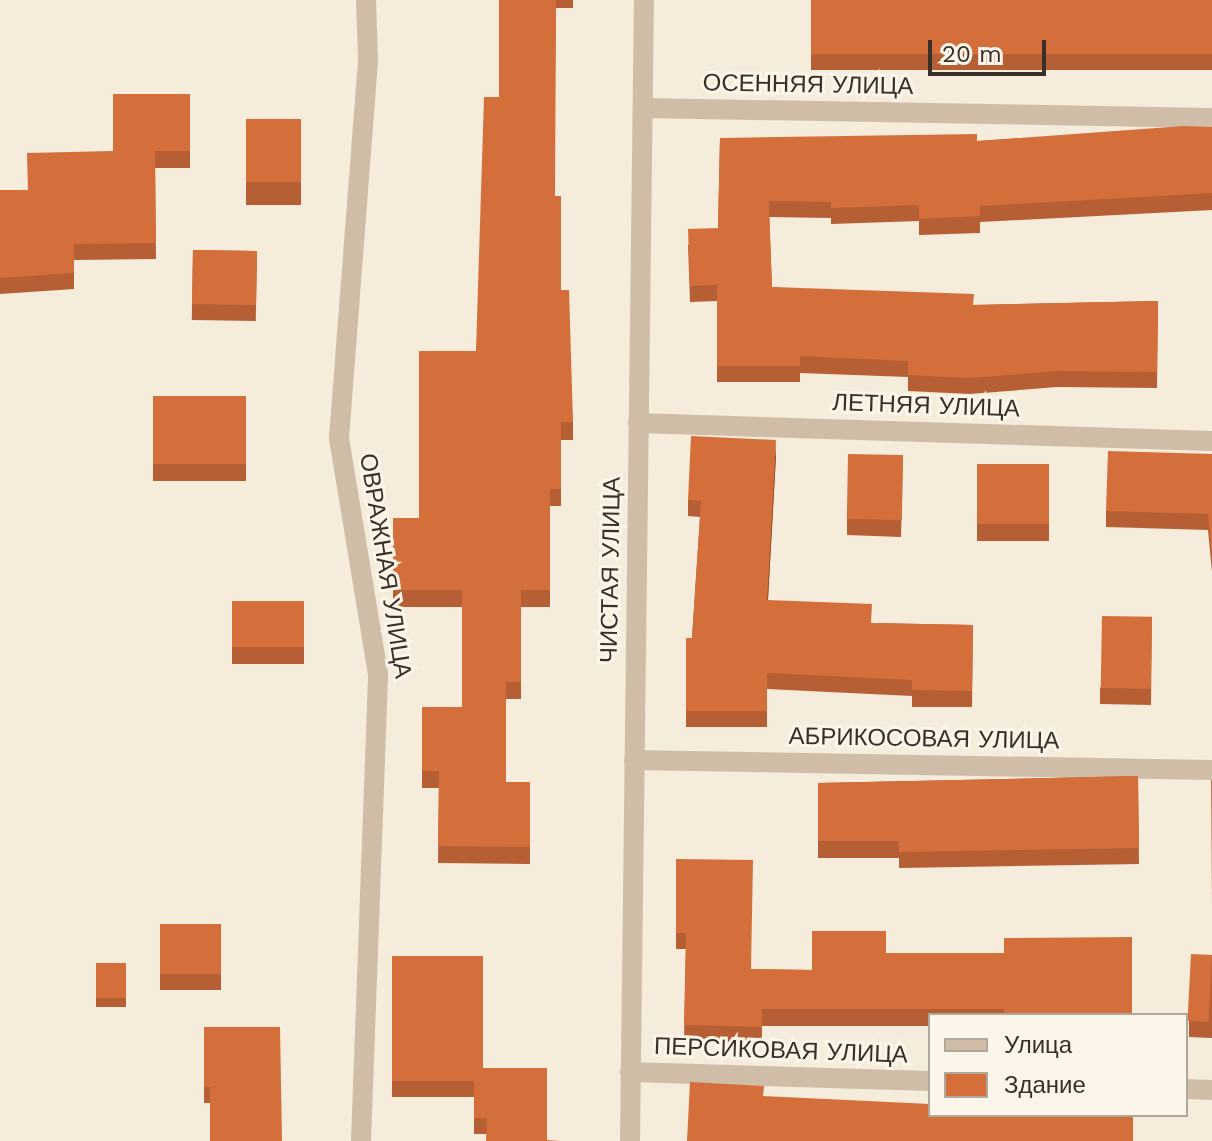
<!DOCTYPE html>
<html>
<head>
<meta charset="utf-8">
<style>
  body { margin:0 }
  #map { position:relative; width:1212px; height:1141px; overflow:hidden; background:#f5ecdc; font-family:"Work Sans",sans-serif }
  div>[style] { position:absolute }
  .street>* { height:20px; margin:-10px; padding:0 10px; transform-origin:10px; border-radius:10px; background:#cfbda7 }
  .wall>* { inset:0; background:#b65f34; transform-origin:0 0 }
  .shaded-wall>* { inset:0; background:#944e2a }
  .building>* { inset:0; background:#d46f3c; transform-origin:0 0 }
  span { translate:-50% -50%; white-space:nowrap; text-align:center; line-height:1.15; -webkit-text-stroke:6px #fcf5ea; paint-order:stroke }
  .street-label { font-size:24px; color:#3b3028 }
  .legend { position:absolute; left:928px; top:1013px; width:260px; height:104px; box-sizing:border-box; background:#fcf5ea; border:2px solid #afa69c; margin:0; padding:10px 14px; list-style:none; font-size:24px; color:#3b3028 }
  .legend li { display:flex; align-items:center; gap:16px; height:40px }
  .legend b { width:40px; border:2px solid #afa69c }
  .scale { position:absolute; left:928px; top:40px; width:118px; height:36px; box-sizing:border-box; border:4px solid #3b3028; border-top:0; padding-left:10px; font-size:24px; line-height:28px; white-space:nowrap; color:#3b3028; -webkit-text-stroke:6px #fcf5ea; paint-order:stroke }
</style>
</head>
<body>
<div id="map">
  <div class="street">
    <i style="left:643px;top:108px;width:569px;rotate:1.01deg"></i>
    <i style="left:638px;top:423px;width:574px;rotate:1.8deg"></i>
    <i style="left:634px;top:760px;width:578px;rotate:0.99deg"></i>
    <i style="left:630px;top:1072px;width:300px;rotate:1.7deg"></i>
    <i style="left:1186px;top:1089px;width:26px;rotate:2deg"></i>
    <i style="left:361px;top:1141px;width:467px;rotate:-87.9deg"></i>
    <i style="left:378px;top:674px;width:239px;rotate:-99.4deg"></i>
    <i style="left:339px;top:438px;width:379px;rotate:-85.6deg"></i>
    <i style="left:368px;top:60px;width:60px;rotate:-91.9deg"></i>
    <i style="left:630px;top:1141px;width:1141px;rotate:-89.3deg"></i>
  </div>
  <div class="wall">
    <i style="clip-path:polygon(499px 0,573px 0,573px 8px,556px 8px,555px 89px,555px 196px,561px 290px,573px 422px,573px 440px,561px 440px,561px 506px,550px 506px,550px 607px,521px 607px,521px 699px,506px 699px,506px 782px,530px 782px,530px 864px,438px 863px,439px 788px,422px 788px,422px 707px,462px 707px,462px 607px,393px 607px,393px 518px,419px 518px,476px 351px,499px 97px)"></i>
    <i style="left:811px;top:0;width:401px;height:70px"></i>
    <i style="clip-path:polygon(190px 94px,190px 168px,155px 168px,156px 259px,74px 260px,74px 289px,0 294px,0 190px,27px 190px,113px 151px)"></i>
    <i style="left:301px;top:119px;width:86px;height:55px;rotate:90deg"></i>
    <i style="clip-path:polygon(1212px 127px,1212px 210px,980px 222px,980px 233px,919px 235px,919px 221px,831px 224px,831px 218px,769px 217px,772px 287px,974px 305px,1158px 301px,1157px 388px,1057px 387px,970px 394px,908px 391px,908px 377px,800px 373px,800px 382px,717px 382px,717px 301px,690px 302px,688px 245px,718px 228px,720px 138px,977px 141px)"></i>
    <i style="left:193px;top:250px;width:64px;height:70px;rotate:1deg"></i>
    <i style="left:153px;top:396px;width:93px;height:85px"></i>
    <i style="clip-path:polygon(1212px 454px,1212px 572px,1208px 530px,1106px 527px,1106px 511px)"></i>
    <i style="clip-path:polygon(903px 455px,901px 537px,847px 535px,847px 519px)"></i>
    <i style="clip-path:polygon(776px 456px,768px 600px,872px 623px,973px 625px,972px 707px,912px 707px,912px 696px,767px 689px,767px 727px,686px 727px,686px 638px,692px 638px,700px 517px,688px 516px,688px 500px)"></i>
    <i style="left:977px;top:464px;width:72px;height:77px"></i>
    <i style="left:232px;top:601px;width:72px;height:63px"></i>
    <i style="clip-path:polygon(1152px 617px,1151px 705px,1100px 704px,1100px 688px)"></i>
    <i style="clip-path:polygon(1138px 776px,1139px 864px,899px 868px,899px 858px,818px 858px,818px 783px)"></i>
    <i style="clip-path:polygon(676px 859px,751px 969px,812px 970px,886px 953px,1132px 1015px,930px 1015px,930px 1026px,762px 1026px,762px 1043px,684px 1041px,686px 949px,676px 949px)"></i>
    <i style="left:160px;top:924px;width:61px;height:66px"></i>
    <i style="clip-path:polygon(1212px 955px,1212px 1038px,1189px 1037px,1189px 1021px)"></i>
    <i style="clip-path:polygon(392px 956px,483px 1068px,547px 1140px,486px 1134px,474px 1134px,474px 1097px,392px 1097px)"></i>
    <i style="left:96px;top:963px;width:30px;height:44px"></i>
    <i style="clip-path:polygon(204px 1027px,282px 1141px,210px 1103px,204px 1103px)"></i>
  </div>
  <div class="shaded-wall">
    <i style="clip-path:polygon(776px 440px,776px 456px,767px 616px,767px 600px)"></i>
  </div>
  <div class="building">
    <i style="clip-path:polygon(499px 0,556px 0,555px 196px,561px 196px,561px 290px,569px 290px,573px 422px,561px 422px,561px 489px,550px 489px,550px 590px,521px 590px,521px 682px,506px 682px,506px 782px,530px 782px,530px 847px,438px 846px,439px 771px,422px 771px,422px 707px,462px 707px,462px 590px,393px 590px,393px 518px,419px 518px,419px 351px,476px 351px,484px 97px,499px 97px)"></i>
    <i style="left:811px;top:0;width:401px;height:54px"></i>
    <i style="clip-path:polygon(113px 94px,190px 94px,190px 151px,155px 151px,156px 243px,74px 244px,74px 273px,0 278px,0 190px,28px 190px,27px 153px,113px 151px)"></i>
    <i style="left:301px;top:119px;width:63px;height:55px;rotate:90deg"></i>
    <i style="clip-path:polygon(1184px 126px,1212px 127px,1212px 193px,980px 206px,980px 216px,919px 219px,919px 205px,831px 208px,831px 202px,769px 201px,772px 287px,974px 294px,973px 305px,1158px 301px,1157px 372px,1057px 371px,970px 378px,908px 375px,908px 361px,800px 356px,800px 366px,717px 366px,717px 285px,690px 286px,688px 229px,718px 228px,720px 138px,977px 134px,977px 141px)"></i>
    <i style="left:193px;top:250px;width:64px;height:54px;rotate:1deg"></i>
    <i style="left:153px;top:396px;width:93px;height:68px"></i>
    <i style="clip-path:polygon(691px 436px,776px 440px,767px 600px,872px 604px,871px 623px,973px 625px,972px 691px,912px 690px,912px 680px,767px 673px,767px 711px,686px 711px,686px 638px,692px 638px,701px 501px,688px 500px)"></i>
    <i style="clip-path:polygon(1108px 451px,1212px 454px,1212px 556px,1208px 514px,1106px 511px)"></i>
    <i style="left:848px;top:454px;width:55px;height:65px;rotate:1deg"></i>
    <i style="left:977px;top:464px;width:72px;height:60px"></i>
    <i style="left:232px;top:601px;width:72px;height:46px"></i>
    <i style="left:1102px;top:616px;width:50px;height:72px;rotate:1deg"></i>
    <i style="clip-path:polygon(1138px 776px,1139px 848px,899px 852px,899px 841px,818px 841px,818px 783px)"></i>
    <i style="clip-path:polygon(1211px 780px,1212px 780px,1212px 906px)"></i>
    <i style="clip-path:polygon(676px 859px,753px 860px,751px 969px,812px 970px,812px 931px,886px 931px,886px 953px,1004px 953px,1004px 938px,1132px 937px,1132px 1015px,1004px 1015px,1004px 1009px,762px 1009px,762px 1027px,684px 1025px,686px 933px,676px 933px)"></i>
    <i style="left:160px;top:924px;width:61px;height:50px"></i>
    <i style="left:1191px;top:954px;width:21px;height:67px;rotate:3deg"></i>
    <i style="clip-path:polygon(392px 956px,483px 956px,483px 1068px,547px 1068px,547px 1140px,560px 1141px,486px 1141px,487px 1118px,474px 1118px,474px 1081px,392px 1081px)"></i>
    <i style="left:96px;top:963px;width:30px;height:35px"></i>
    <i style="clip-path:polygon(204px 1027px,280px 1027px,282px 1141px,210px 1141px,210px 1087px,204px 1087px)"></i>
    <i style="clip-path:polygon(690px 1082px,764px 1086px,763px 1096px,930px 1104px,930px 1115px,1133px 1115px,1133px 1141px,687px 1141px)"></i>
  </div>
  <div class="street-label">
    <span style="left:808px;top:85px;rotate:1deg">ОСЕННЯЯ УЛИЦА</span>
    <span style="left:926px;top:406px;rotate:2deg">ЛЕТНЯЯ УЛИЦА</span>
    <span style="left:385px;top:566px;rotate:81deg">ОВРАЖНАЯ УЛИЦА</span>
    <span style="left:611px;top:570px;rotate:-89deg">ЧИСТАЯ УЛИЦА</span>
    <span style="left:924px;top:739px;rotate:1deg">АБРИКОСОВАЯ УЛИЦА</span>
    <span style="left:781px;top:1051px;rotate:2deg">ПЕРСИКОВАЯ УЛИЦА</span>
  </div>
  <ul class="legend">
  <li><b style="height:10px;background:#cfbda7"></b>Улица</li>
  <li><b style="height:22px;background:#d46f3c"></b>Здание</li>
  </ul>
  <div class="scale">20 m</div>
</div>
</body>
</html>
